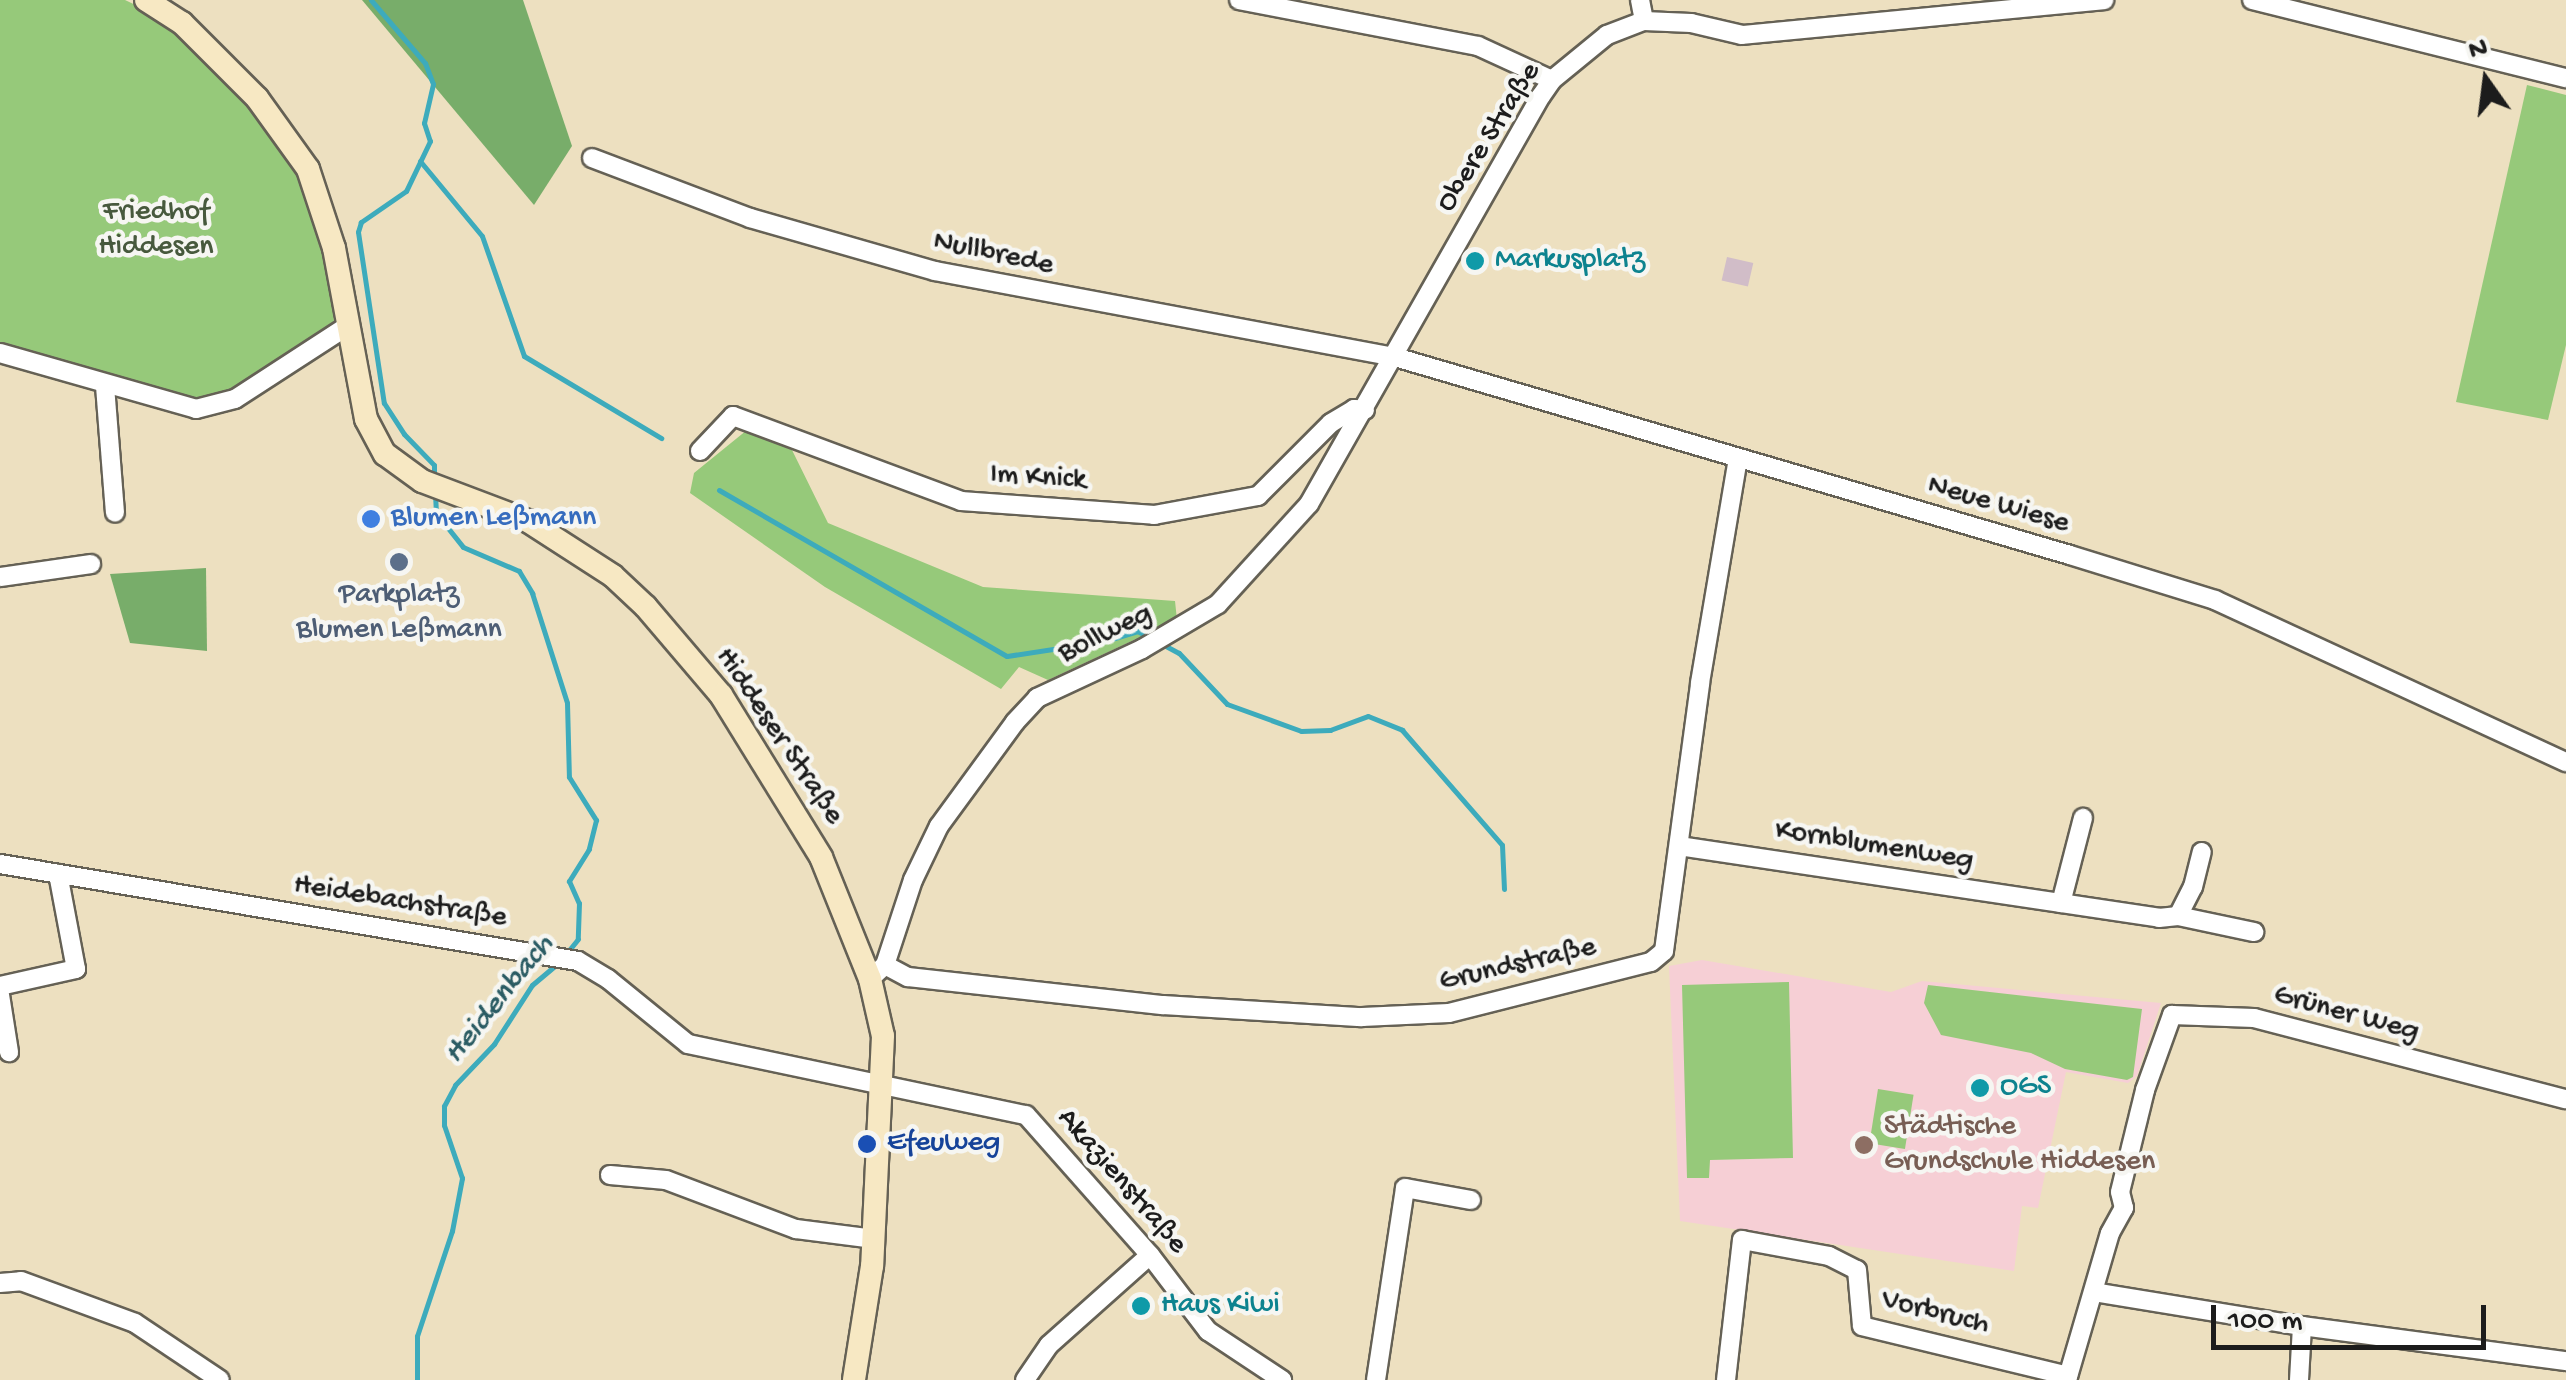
<!DOCTYPE html>
<html>
<head>
<meta charset="utf-8">
<style>
  body { margin:0 }
  #map { position:relative; width:2566px; height:1380px; overflow:hidden; background:#ede0c0; font-family:"Gochi Hand",sans-serif }
  div>[style] { position:absolute }
  .built>* { inset:0; background:#f6cfd5 }
  .industrial>* { inset:0; background:#d1bdc8; transform-origin:0 0 }
  .green>* { inset:0; background:#96c97a; transform-origin:0 0 }
  .forest>* { inset:0; background:#78ad6a }
  .stream>* { height:5px; margin:-2.5px; padding:0 2.5px; transform-origin:2.5px; border-radius:2.5px; background:#3dabbc }
  .roads { filter:drop-shadow(2px 0 #656155) drop-shadow(-2px 0 #656155) drop-shadow(0 2px #656155) drop-shadow(0 -2px #656155) }
  .minor>* { height:18px; margin:-9px; padding:0 9px; transform-origin:9px; border-radius:9px; background:#fff }
  .secondary>* { height:22px; margin:-11px; padding:0 11px; transform-origin:11px; border-radius:11px; background:#f7e8c3 }
  .dots>* { width:28px; height:28px; translate:-50% -50%; box-sizing:border-box; border:5px solid #f6f6f2; border-radius:50% }
  span { translate:-50% -50%; white-space:nowrap; text-align:center; line-height:1.15; -webkit-text-stroke:9px #f6f6f2; paint-order:stroke }
  .street-label { font-size:30px; color:#1c1c1c }
  .park-label { font-size:30px; color:#47593d }
  .culture-label { font-size:30px; color:#0d838f }
  .left { translate:0 -50%; text-align:left }
  .shop-label { font-size:30px; color:#366cbe }
  .service-label { font-size:30px; color:#4e5e75 }
  .education-label { font-size:30px; color:#785e54 }
  .transit-label { font-size:30px; color:#164399 }
  .water-label { font-size:32px; color:#2b5c64; font-style:italic }
  .north { position:absolute; left:2436px; top:30px; width:100px; height:100px; -webkit-text-stroke:8px #f6f6f2; paint-order:stroke; rotate:346deg; font-size:28px; font-weight:700; line-height:40px; text-align:center; color:#1c1c1c }
  .north::after { content:''; display:block; margin:auto; width:35px; height:45px; background:#1c1c1c; clip-path:polygon(50% 0,100% 100%,50% 72%,0 100%) }
  .scale { position:absolute; left:2211px; top:1305px; width:275px; height:45px; box-sizing:border-box; border:5px solid #1c1c1c; border-top:0; padding-left:12px; font-size:30px; line-height:35px; white-space:nowrap; color:#1c1c1c; -webkit-text-stroke:8px #f6f6f2; paint-order:stroke }
</style>
</head>
<body>
<div id="map">
  <div class="built">
    <i style="clip-path:polygon(1702px 960px,1891px 992px,1922px 981px,2161px 1003px,2137px 1076px,2128px 1083px,2066px 1072px,2038px 1208px,2022px 1206px,2014px 1271px,1680px 1221px,1669px 966px)"></i>
  </div>
  <div class="industrial">
    <i style="left:1727px;top:257px;width:27px;height:24px;rotate:13deg"></i>
  </div>
  <div class="green">
    <i style="clip-path:polygon(0 0,125px 0,146px 10px,222px 74px,283px 140px,317px 212px,331px 274px,334px 322px,231px 393px,191px 401px,0 343px)"></i>
    <i style="clip-path:polygon(2527px 85px,2566px 95px,2566px 345px,2548px 420px,2456px 402px)"></i>
    <i style="clip-path:polygon(747px 430px,792px 450px,828px 523px,983px 587px,1175px 601px,1177px 620px,1048px 680px,1019px 667px,1001px 689px,825px 587px,690px 493px,694px 473px)"></i>
    <i style="clip-path:polygon(1789px 982px,1793px 1158px,1710px 1160px,1709px 1178px,1687px 1178px,1682px 985px)"></i>
    <i style="clip-path:polygon(1928px 985px,2142px 1009px,2133px 1077px,2127px 1080px,2065px 1069px,2031px 1053px,1941px 1035px,1924px 1003px)"></i>
    <i style="left:1878px;top:1089px;width:36px;height:55px;rotate:9deg"></i>
  </div>
  <div class="forest">
    <i style="clip-path:polygon(362px 0,523px 0,572px 146px,534px 205px)"></i>
    <i style="clip-path:polygon(206px 568px,207px 651px,130px 643px,110px 574px)"></i>
  </div>
  <div class="stream">
    <i style="left:371px;top:0;width:83px;rotate:49.4deg"></i>
    <i style="left:425px;top:63px;width:22px;rotate:69deg"></i>
    <i style="left:433px;top:84px;width:40px;rotate:103deg"></i>
    <i style="left:424px;top:123px;width:19px;rotate:72deg"></i>
    <i style="left:430px;top:141px;width:55px;rotate:115.6deg"></i>
    <i style="left:406px;top:191px;width:55px;rotate:145.4deg"></i>
    <i style="left:361px;top:222px;width:10px;rotate:107deg"></i>
    <i style="left:358px;top:232px;width:173px;rotate:81.4deg"></i>
    <i style="left:384px;top:403px;width:37px;rotate:57deg"></i>
    <i style="left:404px;top:434px;width:43px;rotate:45.9deg"></i>
    <i style="left:434px;top:465px;width:13px;rotate:90deg"></i>
    <i style="left:420px;top:161px;width:97px;rotate:50.4deg"></i>
    <i style="left:482px;top:236px;width:127px;rotate:70.7deg"></i>
    <i style="left:524px;top:356px;width:160px;rotate:30.9deg"></i>
    <i style="left:719px;top:490px;width:332px;rotate:30deg"></i>
    <i style="left:1007px;top:656px;width:99px;rotate:-8.7deg"></i>
    <i style="left:1105px;top:641px;width:34px;rotate:-17deg"></i>
    <i style="left:1137px;top:631px;width:17px;rotate:25deg"></i>
    <i style="left:435px;top:494px;width:19px;rotate:87deg"></i>
    <i style="left:436px;top:513px;width:43px;rotate:51.5deg"></i>
    <i style="left:463px;top:547px;width:61px;rotate:23.2deg"></i>
    <i style="left:519px;top:571px;width:26px;rotate:59deg"></i>
    <i style="left:532px;top:593px;width:115px;rotate:72.3deg"></i>
    <i style="left:567px;top:703px;width:74px;rotate:88.5deg"></i>
    <i style="left:569px;top:777px;width:51px;rotate:57.9deg"></i>
    <i style="left:596px;top:820px;width:30px;rotate:104deg"></i>
    <i style="left:589px;top:849px;width:38px;rotate:122deg"></i>
    <i style="left:569px;top:881px;width:24px;rotate:66deg"></i>
    <i style="left:579px;top:903px;width:36px;rotate:92deg"></i>
    <i style="left:578px;top:939px;width:22px;rotate:129deg"></i>
    <i style="left:1162px;top:644px;width:19px;rotate:28deg"></i>
    <i style="left:1179px;top:653px;width:70px;rotate:46.7deg"></i>
    <i style="left:1227px;top:704px;width:79px;rotate:20deg"></i>
    <i style="left:1301px;top:731px;width:29px;rotate:-2deg"></i>
    <i style="left:1330px;top:730px;width:40px;rotate:-20.2deg"></i>
    <i style="left:1368px;top:716px;width:37px;rotate:22deg"></i>
    <i style="left:1402px;top:730px;width:152px;rotate:49deg"></i>
    <i style="left:1502px;top:845px;width:44px;rotate:87.4deg"></i>
    <i style="left:417px;top:1380px;width:44px;rotate:-90deg"></i>
    <i style="left:417px;top:1336px;width:111px;rotate:-71.6deg"></i>
    <i style="left:452px;top:1231px;width:54px;rotate:-79.3deg"></i>
    <i style="left:462px;top:1178px;width:56px;rotate:-108.8deg"></i>
    <i style="left:444px;top:1125px;width:19px;rotate:-90deg"></i>
    <i style="left:444px;top:1106px;width:24px;rotate:-62deg"></i>
    <i style="left:455px;top:1085px;width:57px;rotate:-46.4deg"></i>
    <i style="left:494px;top:1044px;width:70px;rotate:-57.2deg"></i>
    <i style="left:532px;top:985px;width:33px;rotate:-40deg"></i>
  </div>
  <div class="roads">
    <div class="minor">
      <i style="left:1239px;top:0;width:243px;rotate:10.9deg"></i>
      <i style="left:1478px;top:46px;width:81px;rotate:24.7deg"></i>
      <i style="left:1640px;top:0;width:21px;rotate:79deg"></i>
      <i style="left:2252px;top:0;width:324px;rotate:14deg"></i>
      <i style="left:592px;top:158px;width:169px;rotate:20.8deg"></i>
      <i style="left:750px;top:218px;width:192px;rotate:16deg"></i>
      <i style="left:935px;top:271px;width:468px;rotate:10.6deg"></i>
      <i style="left:1395px;top:357px;width:703px;rotate:16.35deg"></i>
      <i style="left:2070px;top:555px;width:152px;rotate:17.2deg"></i>
      <i style="left:2215px;top:600px;width:387px;rotate:24.8deg"></i>
      <i style="left:0;top:353px;width:204px;rotate:15.9deg"></i>
      <i style="left:196px;top:409px;width:40px;rotate:-14.4deg"></i>
      <i style="left:235px;top:399px;width:132px;rotate:-33deg"></i>
      <i style="left:105px;top:386px;width:127px;rotate:85.5deg"></i>
      <i style="left:700px;top:451px;width:48px;rotate:-46.7deg"></i>
      <i style="left:733px;top:416px;width:243px;rotate:20.4deg"></i>
      <i style="left:961px;top:501px;width:194px;rotate:4.1deg"></i>
      <i style="left:1154px;top:515px;width:106px;rotate:-10.4deg"></i>
      <i style="left:1258px;top:496px;width:103px;rotate:-45deg"></i>
      <i style="left:1331px;top:423px;width:27px;rotate:-31deg"></i>
      <i style="left:1354px;top:409px;width:11px;rotate:5deg"></i>
      <i style="left:0;top:577px;width:92px;rotate:-8.1deg"></i>
      <i style="left:1679px;top:846px;width:485px;rotate:8.5deg"></i>
      <i style="left:2159px;top:918px;width:19px;rotate:-6deg"></i>
      <i style="left:2178px;top:916px;width:78px;rotate:11.9deg"></i>
      <i style="left:0;top:864px;width:586px;rotate:9.53deg"></i>
      <i style="left:578px;top:961px;width:35px;rotate:31deg"></i>
      <i style="left:608px;top:979px;width:103px;rotate:39.1deg"></i>
      <i style="left:688px;top:1044px;width:345px;rotate:11.9deg"></i>
      <i style="left:1026px;top:1115px;width:187px;rotate:48.5deg"></i>
      <i style="left:1150px;top:1255px;width:96px;rotate:52.7deg"></i>
      <i style="left:1208px;top:1331px;width:89px;rotate:33.5deg"></i>
      <i style="left:2061px;top:903px;width:88px;rotate:-75.5deg"></i>
      <i style="left:2178px;top:916px;width:33px;rotate:-63deg"></i>
      <i style="left:2193px;top:887px;width:36px;rotate:-76deg"></i>
      <i style="left:885px;top:965px;width:26px;rotate:28deg"></i>
      <i style="left:908px;top:977px;width:257px;rotate:6.3deg"></i>
      <i style="left:1163px;top:1005px;width:199px;rotate:3.5deg"></i>
      <i style="left:1362px;top:1017px;width:87px;rotate:-2.6deg"></i>
      <i style="left:1449px;top:1013px;width:208px;rotate:-14.2deg"></i>
      <i style="left:1651px;top:962px;width:17px;rotate:-40deg"></i>
      <i style="left:1664px;top:951px;width:270px;rotate:-82.3deg"></i>
      <i style="left:1700px;top:683px;width:228px;rotate:-80.4deg"></i>
      <i style="left:870px;top:979px;width:21px;rotate:-43deg"></i>
      <i style="left:885px;top:965px;width:89px;rotate:-71.8deg"></i>
      <i style="left:913px;top:880px;width:60px;rotate:-64.3deg"></i>
      <i style="left:939px;top:826px;width:129px;rotate:-53.8deg"></i>
      <i style="left:1015px;top:722px;width:33px;rotate:-47deg"></i>
      <i style="left:1037px;top:698px;width:116px;rotate:-25deg"></i>
      <i style="left:1142px;top:649px;width:88px;rotate:-30.6deg"></i>
      <i style="left:1218px;top:604px;width:135px;rotate:-47.7deg"></i>
      <i style="left:1309px;top:504px;width:469px;rotate:-60.4deg"></i>
      <i style="left:1541px;top:96px;width:19px;rotate:-55deg"></i>
      <i style="left:1552px;top:80px;width:71px;rotate:-39.3deg"></i>
      <i style="left:1607px;top:35px;width:40px;rotate:-21deg"></i>
      <i style="left:1644px;top:21px;width:47px;rotate:2.4deg"></i>
      <i style="left:1691px;top:23px;width:52px;rotate:13.2deg"></i>
      <i style="left:1742px;top:35px;width:364px;rotate:-5.5deg"></i>
      <i style="left:0;top:986px;width:78px;rotate:-12.6deg"></i>
      <i style="left:76px;top:969px;width:97px;rotate:-100.7deg"></i>
      <i style="left:0;top:995px;width:58px;rotate:81deg"></i>
      <i style="left:610px;top:1175px;width:56px;rotate:5.1deg"></i>
      <i style="left:666px;top:1180px;width:139px;rotate:20.7deg"></i>
      <i style="left:796px;top:1229px;width:79px;rotate:7.3deg"></i>
      <i style="left:0;top:1283px;width:21px;rotate:-5deg"></i>
      <i style="left:21px;top:1281px;width:121px;rotate:20.2deg"></i>
      <i style="left:135px;top:1323px;width:102px;rotate:33.8deg"></i>
      <i style="left:2094px;top:1292px;width:211px;rotate:9.3deg"></i>
      <i style="left:2302px;top:1326px;width:266px;rotate:7.6deg"></i>
      <i style="left:1025px;top:1380px;width:42px;rotate:-55.6deg"></i>
      <i style="left:1049px;top:1345px;width:135px;rotate:-41.7deg"></i>
      <i style="left:1376px;top:1380px;width:194px;rotate:-81.4deg"></i>
      <i style="left:1405px;top:1188px;width:67px;rotate:10.3deg"></i>
      <i style="left:1726px;top:1380px;width:141px;rotate:-83.5deg"></i>
      <i style="left:1742px;top:1240px;width:88px;rotate:10.4deg"></i>
      <i style="left:1829px;top:1256px;width:31px;rotate:27deg"></i>
      <i style="left:1857px;top:1270px;width:56px;rotate:84.9deg"></i>
      <i style="left:1862px;top:1326px;width:212px;rotate:13.6deg"></i>
      <i style="left:2067px;top:1380px;width:153px;rotate:-73.7deg"></i>
      <i style="left:2110px;top:1233px;width:29px;rotate:-61deg"></i>
      <i style="left:2124px;top:1208px;width:16px;rotate:-104deg"></i>
      <i style="left:2120px;top:1192px;width:105px;rotate:-76.2deg"></i>
      <i style="left:2145px;top:1090px;width:80px;rotate:-70.2deg"></i>
      <i style="left:2172px;top:1015px;width:82px;rotate:2.1deg"></i>
      <i style="left:2254px;top:1018px;width:322px;rotate:14.6deg"></i>
      <i style="left:2299px;top:1380px;width:54px;rotate:-86.8deg"></i>
    </div>
    <div class="secondary">
      <i style="left:146px;top:0;width:43px;rotate:32.6deg"></i>
      <i style="left:182px;top:23px;width:106px;rotate:45deg"></i>
      <i style="left:257px;top:98px;width:87px;rotate:54.3deg"></i>
      <i style="left:308px;top:169px;width:83px;rotate:71.8deg"></i>
      <i style="left:334px;top:248px;width:174px;rotate:79.4deg"></i>
      <i style="left:366px;top:419px;width:40px;rotate:62deg"></i>
      <i style="left:385px;top:454px;width:46px;rotate:36.1deg"></i>
      <i style="left:422px;top:481px;width:113px;rotate:20.7deg"></i>
      <i style="left:528px;top:521px;width:101px;rotate:32.9deg"></i>
      <i style="left:613px;top:576px;width:45px;rotate:43.2deg"></i>
      <i style="left:646px;top:607px;width:116px;rotate:49.6deg"></i>
      <i style="left:721px;top:695px;width:190px;rotate:58.3deg"></i>
      <i style="left:821px;top:857px;width:131px;rotate:68.1deg"></i>
      <i style="left:870px;top:979px;width:58px;rotate:77.2deg"></i>
      <i style="left:883px;top:1036px;width:230px;rotate:92.7deg"></i>
      <i style="left:872px;top:1266px;width:115px;rotate:99deg"></i>
    </div>
  </div>
  <div class="dots">
    <i style="left:1475px;top:261px;background:#0f9aa8"></i>
    <i style="left:371px;top:519px;background:#3f7fe0"></i>
    <i style="left:399px;top:562px;background:#5c6f8a"></i>
    <i style="left:1980px;top:1088px;background:#0f9aa8"></i>
    <i style="left:867px;top:1144px;background:#1a4fb4"></i>
    <i style="left:1864px;top:1145px;background:#8d6e63"></i>
    <i style="left:1141px;top:1306px;background:#0f9aa8"></i>
  </div>
  <div class="street-label">
    <span style="left:1490px;top:138px;rotate:-58deg">Obere Straße</span>
    <span style="left:993px;top:255px;rotate:12deg">Nullbrede</span>
    <span style="left:1038px;top:479px;rotate:4deg">Im Knick</span>
    <span style="left:1998px;top:506px;rotate:16deg">Neue Wiese</span>
    <span style="left:1106px;top:635px;rotate:-26deg">Bollweg</span>
    <span style="left:778px;top:737px;rotate:56deg">Hiddeser Straße</span>
    <span style="left:1874px;top:847px;rotate:9deg">Kornblumenweg</span>
    <span style="left:400px;top:903px;rotate:9deg">Heidebachstraße</span>
    <span style="left:1518px;top:966px;rotate:-13deg">Grundstraße</span>
    <span style="left:2346px;top:1015px;rotate:15deg">Grüner Weg</span>
    <span style="left:1121px;top:1182px;rotate:49deg">Akazienstraße</span>
    <span style="left:1935px;top:1314px;rotate:14deg">Vorbruch</span>
  </div>
  <div class="park-label">
    <span style="left:156px;top:230px">Friedhof<br>Hiddesen</span>
  </div>
  <div class="culture-label">
    <span class="left" style="left:1495px;top:261px">Markusplatz</span>
    <span class="left" style="left:2000px;top:1088px">OGS</span>
    <span class="left" style="left:1161px;top:1306px">Haus Kiwi</span>
  </div>
  <div class="shop-label">
    <span class="left" style="left:391px;top:519px">Blumen Leßmann</span>
  </div>
  <div class="service-label">
    <span style="left:399px;top:613px">Parkplatz<br>Blumen Leßmann</span>
  </div>
  <div class="education-label">
    <span class="left" style="left:1884px;top:1145px">Städtische<br>Grundschule Hiddesen</span>
  </div>
  <div class="transit-label">
    <span class="left" style="left:887px;top:1144px">Efeuweg</span>
  </div>
  <div class="water-label">
    <span style="left:500px;top:1000px;rotate:-51deg">Heidenbach</span>
  </div>
  <div class="north">N</div>
  <div class="scale">100 m</div>
</div>
</body>
</html>
